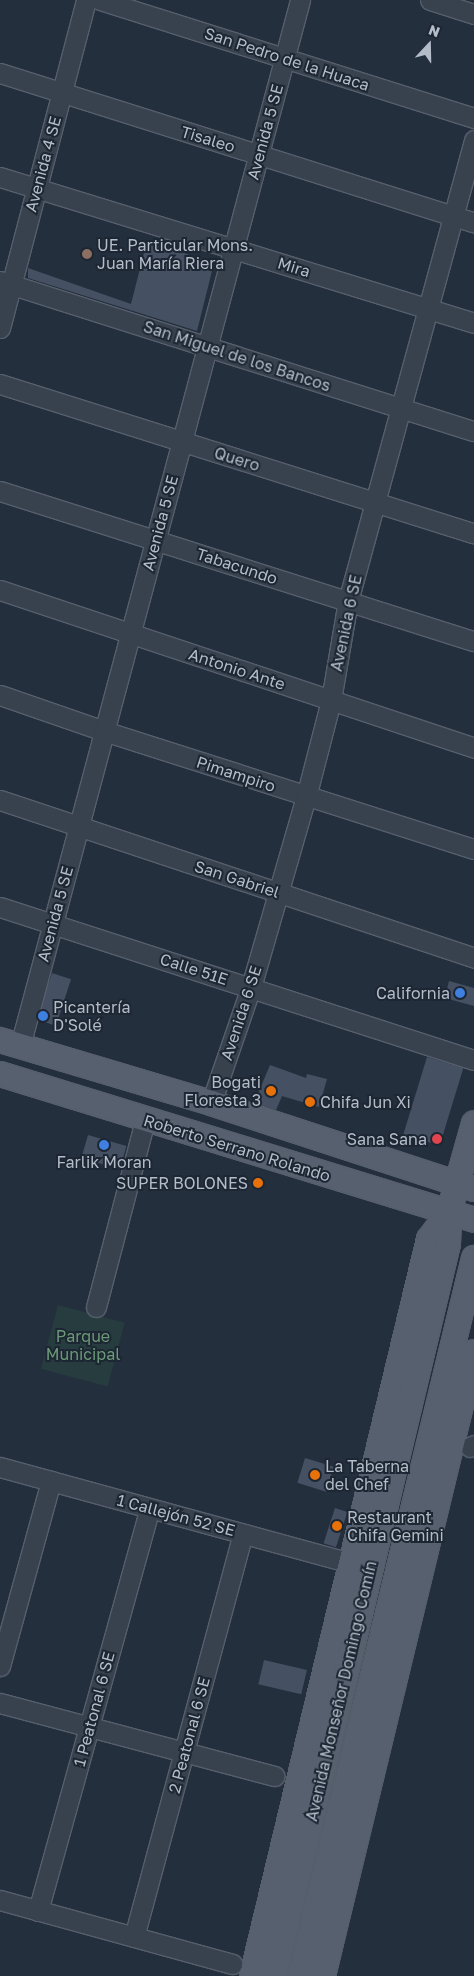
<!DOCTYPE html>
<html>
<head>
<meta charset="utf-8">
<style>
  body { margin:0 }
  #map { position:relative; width:474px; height:1976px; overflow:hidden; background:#242f3e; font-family:"Golos Text",sans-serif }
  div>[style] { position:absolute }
  .green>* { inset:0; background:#263c3f; transform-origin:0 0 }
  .building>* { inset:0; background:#455162; transform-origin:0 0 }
  .roads { filter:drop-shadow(1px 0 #565f6c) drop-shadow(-1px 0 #565f6c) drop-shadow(0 1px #565f6c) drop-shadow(0 -1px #565f6c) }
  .minor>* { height:19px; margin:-9.5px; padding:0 9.5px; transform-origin:9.5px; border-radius:9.5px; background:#38414e }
  .major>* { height:24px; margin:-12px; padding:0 12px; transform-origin:12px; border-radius:12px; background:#56606e }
  .dots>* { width:14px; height:14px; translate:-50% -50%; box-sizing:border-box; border:2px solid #1d2633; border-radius:50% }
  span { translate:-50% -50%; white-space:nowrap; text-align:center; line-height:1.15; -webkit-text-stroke:4px #1d2633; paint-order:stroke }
  .street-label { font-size:16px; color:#b4bcc9 }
  .poi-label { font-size:16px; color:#b4bcc9 }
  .left { translate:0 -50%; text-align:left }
  .right { translate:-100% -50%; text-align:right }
  .park-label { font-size:16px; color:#6b9a76 }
  .north { position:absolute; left:404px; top:20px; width:50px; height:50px; -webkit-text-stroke:4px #1d2633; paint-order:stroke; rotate:21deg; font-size:14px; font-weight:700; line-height:20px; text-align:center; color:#b4bcc9 }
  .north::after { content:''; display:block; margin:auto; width:18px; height:22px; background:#b4bcc9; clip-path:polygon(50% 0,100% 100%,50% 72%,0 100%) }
</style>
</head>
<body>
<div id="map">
  <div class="green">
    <i style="left:58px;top:1305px;width:69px;height:66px;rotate:15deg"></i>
  </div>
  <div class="building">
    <i style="clip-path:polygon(147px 241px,214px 263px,197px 331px,28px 278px,28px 268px,131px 304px)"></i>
    <i style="left:52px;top:973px;width:20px;height:49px;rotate:18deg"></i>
    <i style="clip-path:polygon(449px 981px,474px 988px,474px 1006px,445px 998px)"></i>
    <i style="left:427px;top:1057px;width:38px;height:81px;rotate:17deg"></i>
    <i style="clip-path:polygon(270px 1065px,306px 1078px,307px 1074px,327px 1079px,319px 1107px,282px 1096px,276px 1110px,254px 1103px)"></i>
    <i style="left:88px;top:1135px;width:40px;height:24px;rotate:16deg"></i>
    <i style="left:305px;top:1458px;width:30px;height:26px;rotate:17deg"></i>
    <i style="left:335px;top:1508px;width:13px;height:37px;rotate:18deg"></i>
    <i style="left:264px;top:1660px;width:44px;height:25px;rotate:13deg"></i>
  </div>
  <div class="roads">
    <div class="minor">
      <i style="left:100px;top:0;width:392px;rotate:17.5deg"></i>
      <i style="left:430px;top:0;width:46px;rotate:17.7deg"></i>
      <i style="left:0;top:73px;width:497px;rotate:17.5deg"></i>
      <i style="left:0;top:177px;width:496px;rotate:17.1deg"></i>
      <i style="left:0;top:281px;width:497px;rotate:17.6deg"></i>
      <i style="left:0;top:328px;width:339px;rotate:-75.3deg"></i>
      <i style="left:0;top:384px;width:497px;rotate:17.5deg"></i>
      <i style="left:0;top:491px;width:497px;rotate:17.6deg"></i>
      <i style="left:0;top:590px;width:500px;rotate:18.4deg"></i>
      <i style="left:0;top:695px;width:110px;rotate:19.1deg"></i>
      <i style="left:104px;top:731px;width:388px;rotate:17.7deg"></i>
      <i style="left:0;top:800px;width:500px;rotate:18.4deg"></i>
      <i style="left:0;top:907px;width:498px;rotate:17.9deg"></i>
      <i style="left:20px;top:1046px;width:1083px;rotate:-75.01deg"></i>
      <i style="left:211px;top:1103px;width:123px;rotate:-71deg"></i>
      <i style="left:251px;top:987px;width:198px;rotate:-73.9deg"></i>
      <i style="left:306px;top:797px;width:100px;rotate:-75.5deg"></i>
      <i style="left:331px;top:700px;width:100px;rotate:-80.3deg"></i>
      <i style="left:348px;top:601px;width:478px;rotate:-74.7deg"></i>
      <i style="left:96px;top:1307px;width:193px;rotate:-75.3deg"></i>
      <i style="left:470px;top:1447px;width:4px;rotate:-27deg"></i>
      <i style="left:0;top:1467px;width:364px;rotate:15.3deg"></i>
      <i style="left:0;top:1666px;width:192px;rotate:-74.6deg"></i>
      <i style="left:0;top:1703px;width:284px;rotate:14.9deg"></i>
      <i style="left:0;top:1900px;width:241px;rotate:15.4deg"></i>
      <i style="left:38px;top:1911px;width:418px;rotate:-74.5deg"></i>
      <i style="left:134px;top:1937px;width:417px;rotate:-74.9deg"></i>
    </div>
    <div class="major">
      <i style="left:0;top:1040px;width:220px;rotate:16.6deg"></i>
      <i style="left:211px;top:1103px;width:277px;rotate:18.1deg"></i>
      <i style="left:0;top:1074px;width:496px;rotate:17.1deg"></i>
      <i style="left:252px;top:1976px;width:758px;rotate:-76.5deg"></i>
      <i style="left:429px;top:1239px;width:34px;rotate:-53deg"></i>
      <i style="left:274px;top:1976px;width:752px;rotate:-76.63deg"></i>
      <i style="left:448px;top:1244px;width:32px;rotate:-88deg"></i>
      <i style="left:449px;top:1212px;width:92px;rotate:-74.3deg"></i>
      <i style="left:300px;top:1976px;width:739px;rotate:-76.38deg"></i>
      <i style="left:323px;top:1976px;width:642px;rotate:-76.4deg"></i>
    </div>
  </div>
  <div class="dots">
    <i style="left:87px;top:254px;background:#8d6e63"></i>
    <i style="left:460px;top:993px;background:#3f7fe0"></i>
    <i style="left:43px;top:1016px;background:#3f7fe0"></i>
    <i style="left:271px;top:1091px;background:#e8710a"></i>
    <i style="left:310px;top:1102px;background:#e8710a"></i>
    <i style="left:437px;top:1139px;background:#e0444e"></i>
    <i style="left:104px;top:1145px;background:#3f7fe0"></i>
    <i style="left:258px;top:1183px;background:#e8710a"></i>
    <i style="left:315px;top:1475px;background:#e8710a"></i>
    <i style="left:337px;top:1526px;background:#e8710a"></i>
  </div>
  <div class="street-label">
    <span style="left:287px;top:59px;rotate:18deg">San Pedro de la Huaca</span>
    <span style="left:265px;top:132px;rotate:-75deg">Avenida 5 SE</span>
    <span style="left:208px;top:139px;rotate:17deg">Tisaleo</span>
    <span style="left:43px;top:164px;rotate:-75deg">Avenida 4 SE</span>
    <span style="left:294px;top:267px;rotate:17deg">Mira</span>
    <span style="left:237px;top:356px;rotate:18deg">San Miguel de los Bancos</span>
    <span style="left:237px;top:459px;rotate:17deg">Quero</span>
    <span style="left:160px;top:523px;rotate:-75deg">Avenida 5 SE</span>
    <span style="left:237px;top:566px;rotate:18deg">Tabacundo</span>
    <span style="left:346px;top:623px;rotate:-78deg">Avenida 6 SE</span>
    <span style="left:237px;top:669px;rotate:18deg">Antonio Ante</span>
    <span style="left:236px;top:774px;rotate:18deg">Pimampiro</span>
    <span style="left:237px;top:879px;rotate:18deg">San Gabriel</span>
    <span style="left:55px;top:914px;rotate:-75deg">Avenida 5 SE</span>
    <span style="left:194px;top:969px;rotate:18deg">Calle 51E</span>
    <span style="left:241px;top:1013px;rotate:-72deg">Avenida 6 SE</span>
    <span style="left:237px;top:1148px;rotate:17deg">Roberto Serrano Rolando</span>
    <span style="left:176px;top:1515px;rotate:15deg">1 Callejón 52 SE</span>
    <span style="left:341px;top:1691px;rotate:-77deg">Avenida Monseñor Domingo Comín</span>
    <span style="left:94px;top:1709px;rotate:-75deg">1 Peatonal 6 SE</span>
    <span style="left:189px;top:1735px;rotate:-75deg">2 Peatonal 6 SE</span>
  </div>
  <div class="poi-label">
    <span class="left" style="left:97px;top:254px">UE. Particular Mons.<br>Juan María Riera</span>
    <span class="right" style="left:450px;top:993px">California</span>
    <span class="left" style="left:53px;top:1016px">Picantería<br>D'Solé</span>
    <span class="right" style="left:261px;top:1091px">Bogati<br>Floresta 3</span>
    <span class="left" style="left:320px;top:1102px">Chifa Jun Xi</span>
    <span class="right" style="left:427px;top:1139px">Sana Sana</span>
    <span style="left:104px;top:1162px">Farlik Moran</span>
    <span class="right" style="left:248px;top:1183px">SUPER BOLONES</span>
    <span class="left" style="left:325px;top:1475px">La Taberna<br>del Chef</span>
    <span class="left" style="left:347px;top:1526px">Restaurant<br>Chifa Gemini</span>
  </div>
  <div class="park-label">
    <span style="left:83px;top:1345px">Parque<br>Municipal</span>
  </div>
  <div class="north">N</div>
</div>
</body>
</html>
